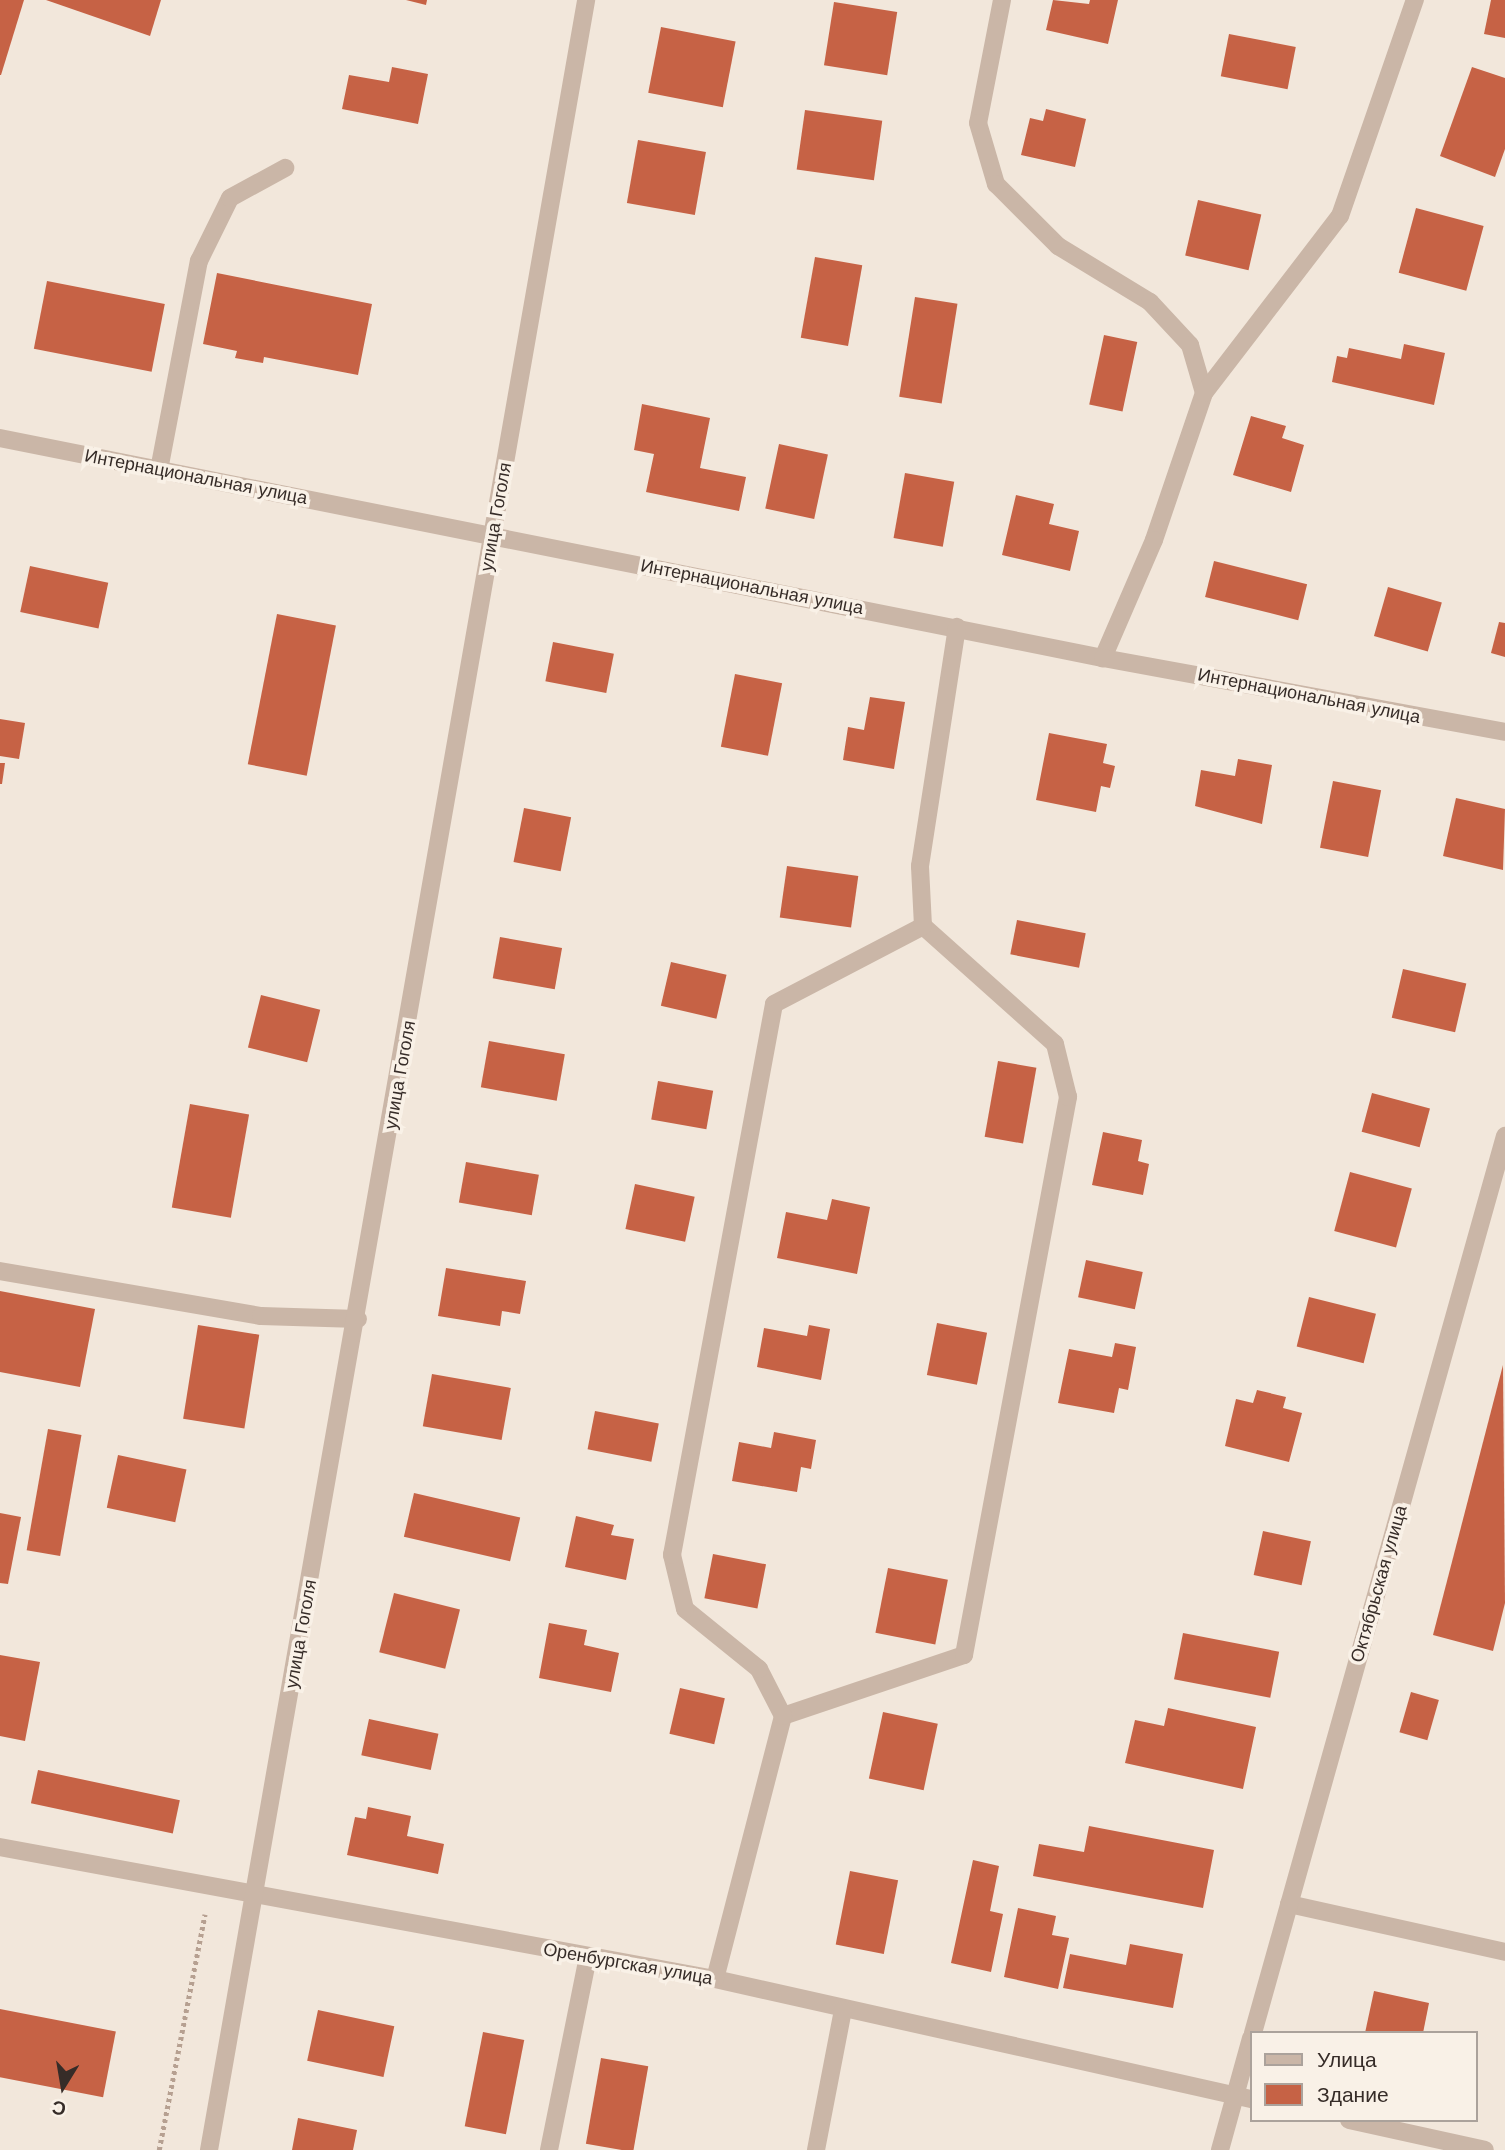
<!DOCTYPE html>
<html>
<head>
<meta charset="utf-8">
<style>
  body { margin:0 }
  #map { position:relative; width:1505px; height:2150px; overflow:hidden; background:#f2e7db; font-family:"Work Sans",sans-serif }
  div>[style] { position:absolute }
  .building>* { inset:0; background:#c66245; transform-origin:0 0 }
  .path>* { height:4.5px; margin-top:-2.25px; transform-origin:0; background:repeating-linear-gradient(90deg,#b6a091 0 3.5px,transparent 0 7px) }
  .minor>* { height:18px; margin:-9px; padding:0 9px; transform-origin:9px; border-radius:9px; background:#cab6a7 }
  span { translate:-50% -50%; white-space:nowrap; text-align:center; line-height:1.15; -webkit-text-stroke:7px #f9f1e7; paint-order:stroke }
  .street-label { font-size:18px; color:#362c28 }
  .legend { position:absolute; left:1250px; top:2031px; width:228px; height:91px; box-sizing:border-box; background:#f9f1e7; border:2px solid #aba29b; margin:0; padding:9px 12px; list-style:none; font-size:21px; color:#362c28 }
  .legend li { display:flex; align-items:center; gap:14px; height:35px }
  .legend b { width:35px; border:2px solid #aba29b }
  .north { position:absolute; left:28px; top:2052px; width:70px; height:70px; -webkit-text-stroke:5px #f9f1e7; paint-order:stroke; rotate:191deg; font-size:19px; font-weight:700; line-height:28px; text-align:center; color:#362c28 }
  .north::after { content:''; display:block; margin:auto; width:24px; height:32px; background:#362c28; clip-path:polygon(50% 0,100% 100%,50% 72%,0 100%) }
</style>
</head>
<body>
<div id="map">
  <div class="building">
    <i style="clip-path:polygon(0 0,24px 0,1px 75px,0 75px)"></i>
    <i style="clip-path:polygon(46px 0,161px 0,150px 36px)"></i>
    <i style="clip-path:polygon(406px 0,427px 0,426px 5px)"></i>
    <i style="clip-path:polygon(1053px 0,1089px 4px,1090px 0,1118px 0,1108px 44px,1046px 30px)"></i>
    <i style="clip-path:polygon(1491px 0,1505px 0,1505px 38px,1484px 34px)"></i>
    <i style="left:834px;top:2px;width:64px;height:64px;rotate:9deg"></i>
    <i style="left:661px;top:27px;width:76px;height:67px;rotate:11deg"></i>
    <i style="left:1229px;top:34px;width:68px;height:43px;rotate:11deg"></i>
    <i style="clip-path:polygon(392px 67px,428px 74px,418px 124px,342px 109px,349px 75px,389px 82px)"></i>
    <i style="clip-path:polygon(1472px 67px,1505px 78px,1505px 149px,1495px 177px,1440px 156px)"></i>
    <i style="clip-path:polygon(1046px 109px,1086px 119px,1075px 167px,1021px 155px,1030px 118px,1043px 121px)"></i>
    <i style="left:805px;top:110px;width:78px;height:60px;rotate:8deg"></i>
    <i style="left:638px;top:140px;width:69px;height:64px;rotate:10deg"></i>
    <i style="left:1198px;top:200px;width:65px;height:57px;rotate:13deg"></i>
    <i style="left:1416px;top:208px;width:70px;height:67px;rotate:15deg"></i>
    <i style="left:815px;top:257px;width:48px;height:82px;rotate:10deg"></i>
    <i style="clip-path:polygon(217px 273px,372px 304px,358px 375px,264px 357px,263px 363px,235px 358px,237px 351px,203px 344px)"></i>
    <i style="left:47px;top:281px;width:120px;height:69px;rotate:11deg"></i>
    <i style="left:915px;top:297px;width:43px;height:101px;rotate:9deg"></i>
    <i style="left:1104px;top:335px;width:34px;height:71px;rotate:12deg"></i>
    <i style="clip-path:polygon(1404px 344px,1445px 353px,1434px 405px,1332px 382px,1337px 356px,1347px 358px,1349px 348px,1401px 359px)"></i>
    <i style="clip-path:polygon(642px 404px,710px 418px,700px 468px,746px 477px,739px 511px,646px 492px,654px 454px,634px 450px)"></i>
    <i style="clip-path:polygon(1251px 416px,1286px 426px,1282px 438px,1304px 445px,1291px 492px,1233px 475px)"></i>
    <i style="left:779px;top:444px;width:50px;height:66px;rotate:12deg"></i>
    <i style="left:905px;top:473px;width:50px;height:66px;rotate:10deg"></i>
    <i style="clip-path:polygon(1016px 495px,1054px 504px,1049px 524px,1079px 531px,1070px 571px,1002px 555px)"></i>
    <i style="left:1214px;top:561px;width:96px;height:37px;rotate:14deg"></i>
    <i style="left:30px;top:566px;width:80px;height:47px;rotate:12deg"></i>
    <i style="left:1388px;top:587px;width:56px;height:51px;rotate:16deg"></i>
    <i style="left:277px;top:614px;width:60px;height:153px;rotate:11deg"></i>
    <i style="clip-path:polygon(1499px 622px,1505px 623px,1505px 657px,1491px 653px)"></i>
    <i style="left:553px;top:642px;width:62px;height:40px;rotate:11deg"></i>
    <i style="left:735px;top:674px;width:48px;height:74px;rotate:11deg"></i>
    <i style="clip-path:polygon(870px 697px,905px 702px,894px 769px,843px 760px,848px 727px,864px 730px)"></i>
    <i style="clip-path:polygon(0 719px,25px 723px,19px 759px,0 756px)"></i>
    <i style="clip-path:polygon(1049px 733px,1107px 744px,1103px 763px,1115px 766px,1110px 788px,1101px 786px,1096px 812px,1036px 800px)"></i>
    <i style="clip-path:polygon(1238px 759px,1272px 765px,1262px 824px,1195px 806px,1201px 770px,1235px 776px)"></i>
    <i style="clip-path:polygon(0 763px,5px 763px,2px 784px,0 784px)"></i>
    <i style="left:1333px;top:781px;width:49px;height:68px;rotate:11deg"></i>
    <i style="clip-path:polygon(1456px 798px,1505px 809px,1503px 870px,1443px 856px)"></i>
    <i style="left:524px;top:808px;width:48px;height:55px;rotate:11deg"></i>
    <i style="left:787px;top:866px;width:72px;height:52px;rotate:8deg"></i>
    <i style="left:1017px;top:920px;width:70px;height:35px;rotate:11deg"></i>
    <i style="left:500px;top:937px;width:63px;height:42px;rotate:10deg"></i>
    <i style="left:671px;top:962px;width:57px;height:45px;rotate:13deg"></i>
    <i style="left:1403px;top:969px;width:65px;height:50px;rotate:13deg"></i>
    <i style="left:261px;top:995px;width:61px;height:54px;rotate:14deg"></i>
    <i style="left:489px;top:1041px;width:77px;height:47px;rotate:10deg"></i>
    <i style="left:998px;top:1061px;width:39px;height:77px;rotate:10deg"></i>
    <i style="left:658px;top:1081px;width:56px;height:39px;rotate:10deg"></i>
    <i style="left:1372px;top:1093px;width:60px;height:40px;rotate:15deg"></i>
    <i style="left:190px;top:1104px;width:60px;height:105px;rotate:10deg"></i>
    <i style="clip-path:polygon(1103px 1132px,1142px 1140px,1138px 1161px,1149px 1164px,1143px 1195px,1092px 1185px)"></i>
    <i style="left:466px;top:1162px;width:74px;height:41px;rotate:10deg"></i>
    <i style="left:1350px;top:1172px;width:64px;height:61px;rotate:15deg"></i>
    <i style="left:635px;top:1184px;width:61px;height:46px;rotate:12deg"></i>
    <i style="clip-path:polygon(832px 1199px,870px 1207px,857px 1274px,777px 1258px,786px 1212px,827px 1220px)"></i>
    <i style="left:1086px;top:1260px;width:58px;height:38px;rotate:12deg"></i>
    <i style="clip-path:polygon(446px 1268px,526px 1281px,520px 1314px,502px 1311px,500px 1326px,438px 1316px)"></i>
    <i style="clip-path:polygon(0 1291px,95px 1309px,80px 1387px,0 1372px)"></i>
    <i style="left:1309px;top:1297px;width:69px;height:51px;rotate:14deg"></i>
    <i style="left:937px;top:1323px;width:51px;height:53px;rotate:11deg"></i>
    <i style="left:198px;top:1325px;width:62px;height:95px;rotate:9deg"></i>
    <i style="clip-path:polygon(809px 1325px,830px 1329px,821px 1380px,757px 1367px,764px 1328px,807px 1336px)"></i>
    <i style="clip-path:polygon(1115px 1343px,1136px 1347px,1128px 1390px,1119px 1388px,1114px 1413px,1058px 1403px,1069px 1349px,1112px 1357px)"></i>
    <i style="clip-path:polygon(1503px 1365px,1505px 1603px,1493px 1651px,1433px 1635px)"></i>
    <i style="left:432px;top:1374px;width:80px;height:53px;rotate:10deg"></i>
    <i style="clip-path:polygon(1257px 1390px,1286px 1397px,1283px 1408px,1302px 1413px,1289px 1462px,1225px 1446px,1236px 1399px,1253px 1403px)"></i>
    <i style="left:595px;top:1411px;width:65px;height:39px;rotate:11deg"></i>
    <i style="left:48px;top:1429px;width:34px;height:123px;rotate:10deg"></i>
    <i style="clip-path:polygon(774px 1432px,816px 1440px,811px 1469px,801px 1467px,797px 1492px,732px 1481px,739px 1442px,771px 1448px)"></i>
    <i style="left:118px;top:1455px;width:70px;height:54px;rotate:12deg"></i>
    <i style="left:414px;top:1493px;width:109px;height:45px;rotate:13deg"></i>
    <i style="clip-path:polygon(0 1513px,21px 1517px,8px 1584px,0 1583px)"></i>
    <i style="clip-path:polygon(576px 1516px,614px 1525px,611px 1535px,634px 1539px,626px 1580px,565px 1567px)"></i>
    <i style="left:1263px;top:1531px;width:49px;height:45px;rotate:12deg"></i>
    <i style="left:713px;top:1554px;width:54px;height:45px;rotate:11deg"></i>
    <i style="left:888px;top:1568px;width:61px;height:66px;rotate:11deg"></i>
    <i style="left:394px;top:1593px;width:68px;height:61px;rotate:14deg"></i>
    <i style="clip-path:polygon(549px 1623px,587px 1630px,584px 1645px,619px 1653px,611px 1692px,539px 1678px)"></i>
    <i style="left:1183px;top:1633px;width:98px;height:47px;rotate:11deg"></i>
    <i style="clip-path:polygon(0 1655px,40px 1662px,25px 1741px,0 1736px)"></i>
    <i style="left:680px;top:1688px;width:46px;height:47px;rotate:13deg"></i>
    <i style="left:1411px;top:1692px;width:29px;height:42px;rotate:16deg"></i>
    <i style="clip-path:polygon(1168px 1708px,1256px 1727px,1243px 1789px,1125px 1763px,1135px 1720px,1164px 1726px)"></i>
    <i style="left:883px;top:1712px;width:56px;height:68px;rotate:12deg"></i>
    <i style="left:369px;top:1719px;width:71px;height:37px;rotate:12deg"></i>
    <i style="left:38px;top:1770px;width:145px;height:34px;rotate:12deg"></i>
    <i style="clip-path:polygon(368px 1807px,411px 1816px,407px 1836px,444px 1844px,438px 1874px,347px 1855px,355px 1817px,366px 1819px)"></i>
    <i style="clip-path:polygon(1089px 1826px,1214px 1850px,1203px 1908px,1033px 1876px,1039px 1844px,1084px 1852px)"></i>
    <i style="clip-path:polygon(973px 1860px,999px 1866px,990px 1911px,1003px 1914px,991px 1972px,951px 1963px)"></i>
    <i style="left:850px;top:1871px;width:49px;height:75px;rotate:11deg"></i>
    <i style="clip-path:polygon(1018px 1908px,1056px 1916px,1052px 1935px,1069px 1938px,1058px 1989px,1004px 1977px)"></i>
    <i style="clip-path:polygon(1130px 1944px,1183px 1954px,1173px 2008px,1063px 1988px,1070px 1954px,1126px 1965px)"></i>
    <i style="clip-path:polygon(1374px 1991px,1429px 2003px,1423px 2033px,1365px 2033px)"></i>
    <i style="left:0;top:2009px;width:118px;height:67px;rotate:11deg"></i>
    <i style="left:318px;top:2010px;width:78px;height:52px;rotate:12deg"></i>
    <i style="left:483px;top:2032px;width:42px;height:96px;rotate:11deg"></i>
    <i style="left:601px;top:2058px;width:48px;height:87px;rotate:10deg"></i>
    <i style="clip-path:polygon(298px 2118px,357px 2130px,353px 2150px,292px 2150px)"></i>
  </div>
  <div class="path">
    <i style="left:159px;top:2150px;width:240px;rotate:-79deg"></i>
  </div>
  <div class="minor">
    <i style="left:1002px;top:0;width:125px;rotate:101deg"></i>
    <i style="left:978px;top:123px;width:64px;rotate:73.6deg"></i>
    <i style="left:996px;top:184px;width:88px;rotate:45deg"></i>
    <i style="left:1058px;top:246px;width:108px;rotate:31.3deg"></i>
    <i style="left:1150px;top:302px;width:59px;rotate:47.1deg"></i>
    <i style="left:1190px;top:345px;width:50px;rotate:73.7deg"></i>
    <i style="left:1204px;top:393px;width:155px;rotate:108.8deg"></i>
    <i style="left:1154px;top:540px;width:129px;rotate:113.4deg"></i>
    <i style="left:1204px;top:393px;width:223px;rotate:-52.5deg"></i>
    <i style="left:1340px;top:216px;width:229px;rotate:-70.9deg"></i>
    <i style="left:0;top:438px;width:1125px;rotate:11.28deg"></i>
    <i style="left:1103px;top:658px;width:409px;rotate:10.4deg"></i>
    <i style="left:159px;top:470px;width:213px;rotate:-79.2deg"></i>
    <i style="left:199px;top:261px;width:70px;rotate:-63.8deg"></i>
    <i style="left:230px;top:198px;width:63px;rotate:-28.6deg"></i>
    <i style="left:0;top:1271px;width:265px;rotate:9.8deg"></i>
    <i style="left:261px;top:1316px;width:97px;rotate:1.8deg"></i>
    <i style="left:783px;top:1716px;width:191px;rotate:-18.6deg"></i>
    <i style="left:964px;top:1655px;width:568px;rotate:-79.44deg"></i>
    <i style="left:1068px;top:1097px;width:55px;rotate:-103.8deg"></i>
    <i style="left:1055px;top:1044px;width:177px;rotate:-138.2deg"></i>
    <i style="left:0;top:1847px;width:727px;rotate:10.46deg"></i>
    <i style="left:715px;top:1979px;width:549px;rotate:12.62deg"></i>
    <i style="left:1289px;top:1904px;width:221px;rotate:12.5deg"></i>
    <i style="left:715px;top:1979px;width:272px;rotate:-75.5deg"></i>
    <i style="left:783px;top:1716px;width:53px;rotate:-117.1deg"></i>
    <i style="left:759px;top:1669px;width:95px;rotate:-141deg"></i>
    <i style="left:685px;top:1609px;width:56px;rotate:-103.5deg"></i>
    <i style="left:672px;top:1555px;width:560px;rotate:-79.51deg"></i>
    <i style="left:774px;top:1004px;width:168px;rotate:-27.6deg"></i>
    <i style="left:923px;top:926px;width:60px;rotate:-92.9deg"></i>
    <i style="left:920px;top:866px;width:242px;rotate:-81.2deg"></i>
    <i style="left:1253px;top:2033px;width:932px;rotate:-74.31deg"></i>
    <i style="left:1349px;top:2120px;width:139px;rotate:12.4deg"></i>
    <i style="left:209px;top:2150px;width:2183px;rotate:-80.05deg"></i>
    <i style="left:549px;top:2150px;width:197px;rotate:-78.6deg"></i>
    <i style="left:816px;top:2150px;width:143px;rotate:-79.1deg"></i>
    <i style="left:1220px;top:2150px;width:116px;rotate:-74.5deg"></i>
  </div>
  <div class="street-label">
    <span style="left:196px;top:477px;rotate:11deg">Интернациональная улица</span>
    <span style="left:496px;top:517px;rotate:-80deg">улица Гоголя</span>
    <span style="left:752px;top:587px;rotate:11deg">Интернациональная улица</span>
    <span style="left:1309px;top:696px;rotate:11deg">Интернациональная улица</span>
    <span style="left:400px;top:1075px;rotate:-80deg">улица Гоголя</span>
    <span style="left:1379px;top:1584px;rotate:-74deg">Октябрьская улица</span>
    <span style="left:301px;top:1634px;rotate:-80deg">улица Гоголя</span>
    <span style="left:628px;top:1964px;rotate:10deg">Оренбургская улица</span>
  </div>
  <ul class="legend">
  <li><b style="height:9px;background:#cab6a7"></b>Улица</li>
  <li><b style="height:19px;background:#c66245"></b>Здание</li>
  </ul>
  <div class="north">С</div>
</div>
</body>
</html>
